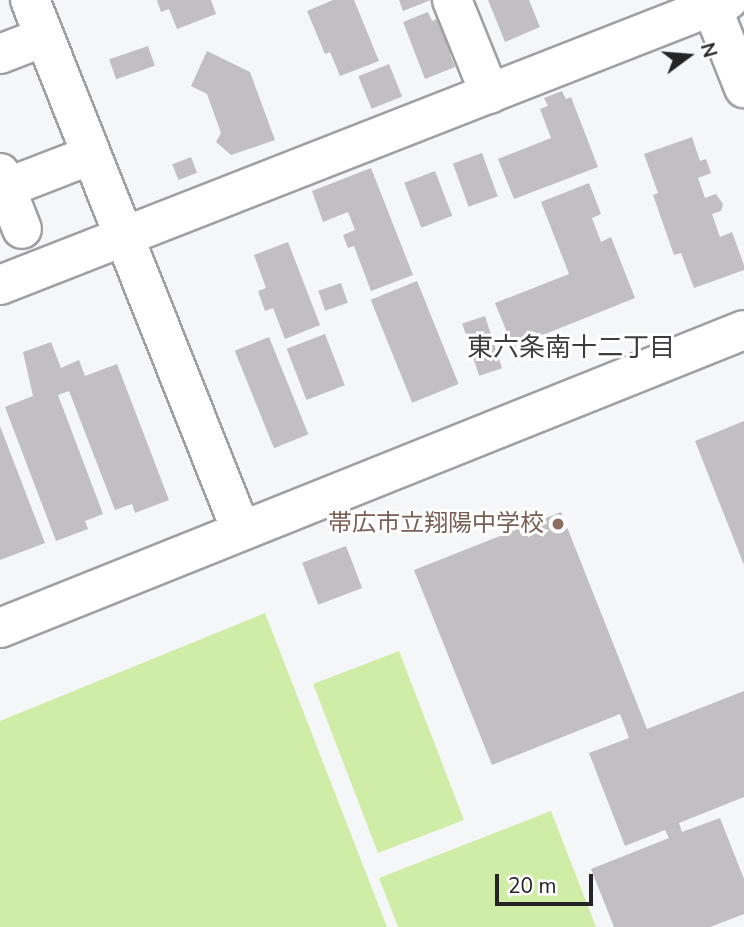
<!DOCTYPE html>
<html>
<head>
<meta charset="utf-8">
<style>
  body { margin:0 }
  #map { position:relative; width:744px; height:927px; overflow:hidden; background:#f5f6f8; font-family:"Nunito Sans","Noto Sans JP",sans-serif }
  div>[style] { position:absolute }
  .green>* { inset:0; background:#d0eda7; transform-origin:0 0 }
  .building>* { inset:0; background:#c1bfc1; transform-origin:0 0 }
  .roads { filter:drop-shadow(2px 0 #a0a0a2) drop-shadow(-2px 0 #a0a0a2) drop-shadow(0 2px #a0a0a2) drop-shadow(0 -2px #a0a0a2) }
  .minor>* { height:38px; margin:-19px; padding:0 19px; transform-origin:19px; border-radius:19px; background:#fff }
  .dots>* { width:19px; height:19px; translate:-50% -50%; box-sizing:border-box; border:4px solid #fff; border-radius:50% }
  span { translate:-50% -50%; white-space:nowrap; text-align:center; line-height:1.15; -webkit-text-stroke:6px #fff; paint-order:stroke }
  .education-label { font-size:24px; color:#785e54 }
  .right { translate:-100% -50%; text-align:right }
  .neighbourhood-label { font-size:26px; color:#3d3d3f }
  .north { position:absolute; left:653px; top:21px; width:70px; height:70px; -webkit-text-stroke:5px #fff; paint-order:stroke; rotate:74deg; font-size:19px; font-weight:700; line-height:28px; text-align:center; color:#242424 }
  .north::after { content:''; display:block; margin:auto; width:24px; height:32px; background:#242424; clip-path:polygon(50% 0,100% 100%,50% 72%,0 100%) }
  .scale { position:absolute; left:495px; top:874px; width:98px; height:32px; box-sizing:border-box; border:4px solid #242424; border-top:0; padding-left:9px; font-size:21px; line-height:24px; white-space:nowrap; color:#242424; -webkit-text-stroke:5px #fff; paint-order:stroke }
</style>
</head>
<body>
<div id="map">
  <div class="green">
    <i style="clip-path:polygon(265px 613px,387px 927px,0 927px,0 721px)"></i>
    <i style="left:399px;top:651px;width:181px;height:92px;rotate:69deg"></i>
    <i style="clip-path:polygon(551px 811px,596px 927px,398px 927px,379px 878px)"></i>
  </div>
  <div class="building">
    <i style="clip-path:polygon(157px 0,211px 0,216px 14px,177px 29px,169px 9px,161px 12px)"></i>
    <i style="clip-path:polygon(333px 0,354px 0,379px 61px,340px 76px,330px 52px,325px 54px,307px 11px)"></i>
    <i style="clip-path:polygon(399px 0,431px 0,403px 11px)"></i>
    <i style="clip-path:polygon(488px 0,529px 0,540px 27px,505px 42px)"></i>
    <i style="clip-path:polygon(428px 12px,432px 21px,443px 16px,457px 51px,450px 54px,455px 67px,425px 79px,403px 22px)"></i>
    <i style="left:148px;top:46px;width:21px;height:41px;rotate:71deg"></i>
    <i style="clip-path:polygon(207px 51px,250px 72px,275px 140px,231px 155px,216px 142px,221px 133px,207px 94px,191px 86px)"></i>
    <i style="left:389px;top:64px;width:35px;height:33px;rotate:68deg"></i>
    <i style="clip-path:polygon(562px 91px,566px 99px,571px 97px,598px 167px,514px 199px,498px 159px,551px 138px,540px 109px,548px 106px,544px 98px)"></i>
    <i style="clip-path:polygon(692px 137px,700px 161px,706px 159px,711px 173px,698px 178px,705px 198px,716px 194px,723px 204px,721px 211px,712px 214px,720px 237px,732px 232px,744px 265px,744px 270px,694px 288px,681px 253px,674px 255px,653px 195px,658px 193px,644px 154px)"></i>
    <i style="left:482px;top:153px;width:46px;height:31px;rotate:70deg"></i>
    <i style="left:191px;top:157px;width:17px;height:20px;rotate:69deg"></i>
    <i style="clip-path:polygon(371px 168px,413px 275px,371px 291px,354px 246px,348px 248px,343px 235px,355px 230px,348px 212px,323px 222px,312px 191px)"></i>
    <i style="left:435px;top:171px;width:48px;height:33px;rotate:69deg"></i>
    <i style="clip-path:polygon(589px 183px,601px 214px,592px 218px,601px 242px,611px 237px,635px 298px,513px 347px,495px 303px,569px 274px,541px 202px)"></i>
    <i style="clip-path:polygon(288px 242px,320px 325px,285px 339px,273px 308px,265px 311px,258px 291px,266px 288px,254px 255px)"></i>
    <i style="left:417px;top:281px;width:111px;height:50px;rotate:68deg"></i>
    <i style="left:341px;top:283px;width:21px;height:24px;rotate:71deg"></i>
    <i style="left:485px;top:316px;width:55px;height:24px;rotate:72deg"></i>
    <i style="left:325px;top:334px;width:55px;height:41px;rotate:69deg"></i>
    <i style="left:269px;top:337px;width:105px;height:37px;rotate:68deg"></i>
    <i style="clip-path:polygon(51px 342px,61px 368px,79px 360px,85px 376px,117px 364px,169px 500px,135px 513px,132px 504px,115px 510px,69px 391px,58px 395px,103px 514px,85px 521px,88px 529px,56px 541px,5px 407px,33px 396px,23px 352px)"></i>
    <i style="clip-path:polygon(744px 421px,744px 565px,695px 441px)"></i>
    <i style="clip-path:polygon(0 426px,45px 543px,0 560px)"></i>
    <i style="clip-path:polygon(561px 512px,647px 729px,744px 691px,744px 797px,679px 823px,682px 832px,720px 818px,744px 879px,744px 914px,710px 927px,614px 927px,591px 869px,669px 838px,665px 830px,625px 846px,589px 753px,629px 738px,620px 714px,492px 765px,414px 570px)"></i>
    <i style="left:346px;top:546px;width:45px;height:47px;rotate:69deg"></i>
  </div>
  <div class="roads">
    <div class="minor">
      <i style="left:30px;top:0;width:568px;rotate:68.31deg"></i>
      <i style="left:452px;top:0;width:101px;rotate:68deg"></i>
      <i style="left:709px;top:0;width:95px;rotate:68.3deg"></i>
      <i style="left:0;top:54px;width:47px;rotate:-21.1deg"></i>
      <i style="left:0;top:173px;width:60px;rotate:68.6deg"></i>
      <i style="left:6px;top:188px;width:91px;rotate:-21.2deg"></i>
      <i style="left:0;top:285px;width:782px;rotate:-21.38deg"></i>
      <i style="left:0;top:628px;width:801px;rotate:-21.83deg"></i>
    </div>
  </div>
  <div class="dots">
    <i style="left:558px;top:524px;background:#8d6e63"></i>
  </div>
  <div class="education-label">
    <span class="right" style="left:544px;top:524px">帯広市立翔陽中学校</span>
  </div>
  <div class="neighbourhood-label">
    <span style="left:571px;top:348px">東六条南十二丁目</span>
  </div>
  <div class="north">N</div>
  <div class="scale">20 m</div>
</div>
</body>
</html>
